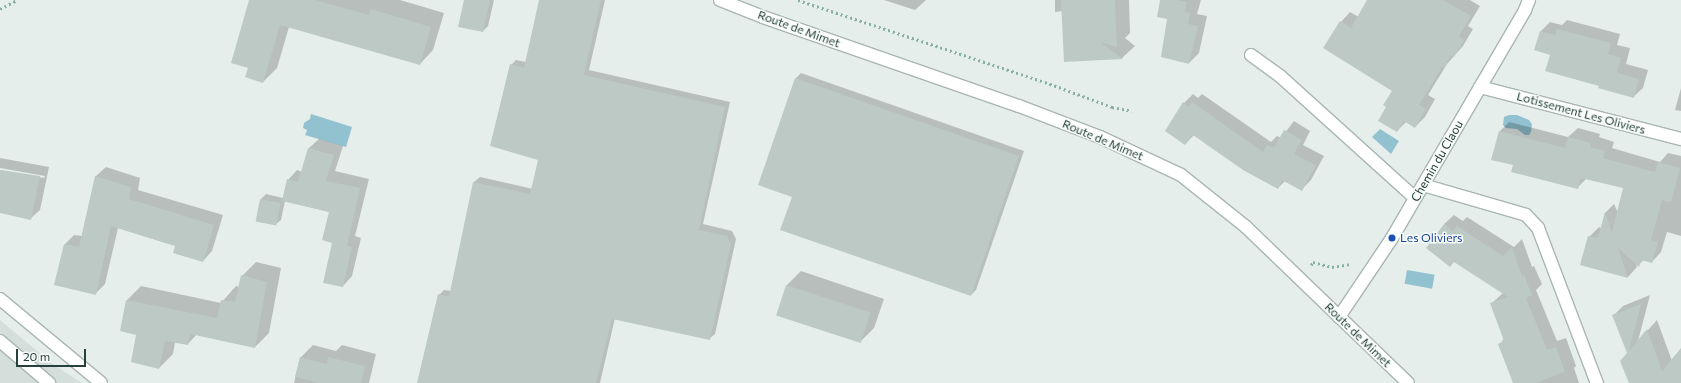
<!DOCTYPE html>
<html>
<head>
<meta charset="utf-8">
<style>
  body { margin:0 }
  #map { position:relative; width:1681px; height:383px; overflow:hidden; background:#e6eeeb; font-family:Commissioner,sans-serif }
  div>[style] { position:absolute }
  .built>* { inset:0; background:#d4dedb }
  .water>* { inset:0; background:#92c1d0; transform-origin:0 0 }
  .shadow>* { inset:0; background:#0003 }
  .building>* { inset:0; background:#bcc9c5; transform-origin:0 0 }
  .path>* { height:2.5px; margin-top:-1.25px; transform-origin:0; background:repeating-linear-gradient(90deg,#88b0a7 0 2px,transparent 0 5px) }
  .roads { filter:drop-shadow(1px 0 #a9b6b3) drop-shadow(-1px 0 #a9b6b3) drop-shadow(0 1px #a9b6b3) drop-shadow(0 -1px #a9b6b3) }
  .minor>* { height:12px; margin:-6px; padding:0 6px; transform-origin:6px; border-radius:6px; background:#fff }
  .dots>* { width:11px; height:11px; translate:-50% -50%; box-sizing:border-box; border:2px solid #f7fbf9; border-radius:50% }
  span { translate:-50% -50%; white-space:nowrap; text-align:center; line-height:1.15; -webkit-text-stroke:3px #f7fbf9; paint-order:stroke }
  .street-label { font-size:12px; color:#26403b }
  .transit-label { font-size:12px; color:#164399 }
  .left { translate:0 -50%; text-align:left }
  .scale { position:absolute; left:16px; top:349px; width:70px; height:18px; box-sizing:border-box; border:2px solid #26403b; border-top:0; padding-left:5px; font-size:12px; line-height:14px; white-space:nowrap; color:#26403b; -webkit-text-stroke:3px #f7fbf9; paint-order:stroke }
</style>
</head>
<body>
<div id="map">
  <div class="built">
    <i style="clip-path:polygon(0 320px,54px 365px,82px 383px,0 383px)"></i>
  </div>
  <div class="water">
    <i style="clip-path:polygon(311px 114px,352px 127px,346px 147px,305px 135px,307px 130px,303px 128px,304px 123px,310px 119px)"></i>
    <i style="clip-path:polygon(1509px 115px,1517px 115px,1529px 120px,1532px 124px,1531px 132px,1529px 135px,1525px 135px,1517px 129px,1506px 128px,1503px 125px,1504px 117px)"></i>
    <i style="clip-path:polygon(1380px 129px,1399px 141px,1391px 154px,1372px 137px)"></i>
    <i style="left:1407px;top:270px;width:28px;height:14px;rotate:10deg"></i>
  </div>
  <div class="shadow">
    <i style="clip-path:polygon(250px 0,400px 0,444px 13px,433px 50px,420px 64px,289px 27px,277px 68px,263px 82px,249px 67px)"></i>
    <i style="clip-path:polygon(465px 0,494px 0,488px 26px,483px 31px)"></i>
    <i style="clip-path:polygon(540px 0,605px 0,589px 70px,730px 102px,703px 224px,732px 231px,736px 239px,715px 334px,709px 339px,615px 318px,600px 383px,418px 383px,439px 295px,444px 290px,451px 291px,474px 182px,480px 177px,533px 189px,539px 160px,511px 65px,516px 60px,526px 62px)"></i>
    <i style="clip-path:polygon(884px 0,926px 0,915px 10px)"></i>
    <i style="clip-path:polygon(1055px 0,1129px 0,1130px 33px,1125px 38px,1135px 46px,1122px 58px,1065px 61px,1063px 11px,1055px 12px)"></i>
    <i style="clip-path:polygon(1161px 0,1201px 0,1197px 14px,1207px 16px,1199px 53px,1189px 63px)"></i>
    <i style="clip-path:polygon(1368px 0,1470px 0,1480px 6px,1468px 26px,1473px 29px,1463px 46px,1447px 64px,1428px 95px,1435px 99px,1425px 117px,1415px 127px,1406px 122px,1397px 131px,1387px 106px,1393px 90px,1341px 22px,1350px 12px,1359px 17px)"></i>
    <i style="clip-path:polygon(1567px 20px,1620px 34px,1617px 45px,1630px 48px,1626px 64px,1648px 70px,1643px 88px,1633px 97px,1600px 85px,1551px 54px,1541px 31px,1550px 22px,1562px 25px)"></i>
    <i style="clip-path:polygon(801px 73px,1024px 151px,976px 290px,971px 295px,793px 196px,796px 78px)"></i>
    <i style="clip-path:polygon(1681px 88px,1681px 111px,1675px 110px)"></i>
    <i style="clip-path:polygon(1193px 94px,1198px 98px,1202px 94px,1271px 142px,1277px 136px,1281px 138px,1294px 121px,1310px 131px,1303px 145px,1324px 156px,1311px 180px,1302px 189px,1285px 181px,1278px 188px,1194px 135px,1185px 144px,1184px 103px)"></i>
    <i style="clip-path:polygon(1509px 122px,1568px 137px,1578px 128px,1600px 134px,1599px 137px,1614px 142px,1612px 148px,1660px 162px,1668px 153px,1681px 156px,1681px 236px,1667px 232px,1661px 252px,1652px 262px,1644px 259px,1639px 265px,1636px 263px,1637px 267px,1628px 277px,1582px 264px,1589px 237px,1599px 227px,1601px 228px,1605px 213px,1614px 204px,1618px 213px,1625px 187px,1587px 178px,1578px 187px,1514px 165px,1499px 132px)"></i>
    <i style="clip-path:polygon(319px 139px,343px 146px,335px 171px,369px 179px,355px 236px,361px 238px,352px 276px,343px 286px,333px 242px,330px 212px,285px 201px,281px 220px,275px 225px,261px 199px,266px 194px,283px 198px,288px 180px,297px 170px,302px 172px,309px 148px)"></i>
    <i style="clip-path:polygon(0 158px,49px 167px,40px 210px,30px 219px,0 212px,0 170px,44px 178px,45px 176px,0 168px)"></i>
    <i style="clip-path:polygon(106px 167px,140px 178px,138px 190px,223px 215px,212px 251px,203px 261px,176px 246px,118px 228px,105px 284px,95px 294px,65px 244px,74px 235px,82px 236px,96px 176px)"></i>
    <i style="clip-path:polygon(1454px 215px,1463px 221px,1467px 217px,1514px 247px,1522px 239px,1532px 267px,1534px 266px,1542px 284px,1536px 290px,1557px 341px,1566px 338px,1576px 366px,1574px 368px,1579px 383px,1514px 383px,1500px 344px,1504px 339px,1491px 304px,1503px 293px,1444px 224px)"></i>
    <i style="clip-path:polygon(256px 262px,281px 268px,269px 333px,255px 347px,197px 334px,188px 344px,175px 342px,173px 354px,159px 368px,137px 334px,127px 300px,141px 286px,221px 303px,236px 286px,239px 287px,242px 276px)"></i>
    <i style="clip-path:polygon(801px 271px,884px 299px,874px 328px,860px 342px,777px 315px,787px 285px)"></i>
    <i style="clip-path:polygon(1650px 295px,1638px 341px,1657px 320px,1672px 361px,1681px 350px,1681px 383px,1633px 383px,1628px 353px,1613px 316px,1623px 306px)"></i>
    <i style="clip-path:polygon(313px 345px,336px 351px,342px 345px,376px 354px,369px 383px,294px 383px,300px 358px)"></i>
  </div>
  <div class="building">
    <i style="clip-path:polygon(249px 0,315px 0,369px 15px,371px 9px,431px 27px,420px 65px,280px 25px,263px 83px,245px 77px,248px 68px,231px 63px)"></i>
    <i style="clip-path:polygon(464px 0,490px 0,483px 32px,458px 27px)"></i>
    <i style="clip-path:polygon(539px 0,601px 0,584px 75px,725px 107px,699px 230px,727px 236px,731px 244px,710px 340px,612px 319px,596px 383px,417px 383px,438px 294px,449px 297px,473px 182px,530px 194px,538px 160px,490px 146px,510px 64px,524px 68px)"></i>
    <i style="clip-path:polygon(1061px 0,1115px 0,1117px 47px,1100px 42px,1123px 59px,1064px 62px)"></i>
    <i style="clip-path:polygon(1160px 0,1177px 0,1187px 2px,1185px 12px,1190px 13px,1188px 24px,1198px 26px,1189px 64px,1161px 57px,1167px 19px,1157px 17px)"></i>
    <i style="clip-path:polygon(1367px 0,1443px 0,1471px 16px,1459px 36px,1464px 40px,1454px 57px,1451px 55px,1444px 68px,1442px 67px,1419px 105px,1426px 109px,1415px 128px,1404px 121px,1397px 132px,1378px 121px,1386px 107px,1383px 105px,1392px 91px,1323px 48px,1340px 21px,1351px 28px)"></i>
    <i style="clip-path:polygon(1557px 29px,1611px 43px,1608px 54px,1621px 58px,1617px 73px,1639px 79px,1634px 98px,1598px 88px,1599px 86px,1545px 71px,1550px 55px,1534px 50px,1540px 31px,1555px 35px)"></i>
    <i style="clip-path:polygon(795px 78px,1019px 156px,971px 296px,780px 230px,792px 197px,758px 185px)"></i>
    <i style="clip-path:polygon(1183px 102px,1189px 107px,1192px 102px,1263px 152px,1267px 145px,1274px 148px,1284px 130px,1302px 140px,1294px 154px,1316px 165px,1302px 191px,1282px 180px,1278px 189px,1243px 170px,1193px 135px,1185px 145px,1165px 131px)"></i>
    <i style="clip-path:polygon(1499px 131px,1565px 148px,1568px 137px,1591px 143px,1590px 147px,1605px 151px,1603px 158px,1655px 172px,1658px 162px,1680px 168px,1671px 202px,1662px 200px,1651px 240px,1658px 242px,1652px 263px,1641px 260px,1639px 267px,1618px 248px,1628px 278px,1580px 265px,1588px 236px,1598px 238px,1605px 212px,1612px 232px,1623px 188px,1581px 178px,1578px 189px,1511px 172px,1513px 165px,1491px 160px)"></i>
    <i style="clip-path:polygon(308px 148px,334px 155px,326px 181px,360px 188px,347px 246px,339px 244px,352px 247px,343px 287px,323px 283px,332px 243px,322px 240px,329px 212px,282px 201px,287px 179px,298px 182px)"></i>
    <i style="clip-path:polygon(0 170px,40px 176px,31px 220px,0 213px)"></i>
    <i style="clip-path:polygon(95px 176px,131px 187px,129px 199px,214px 225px,203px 262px,173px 253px,175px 246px,111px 226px,96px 295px,54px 285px,64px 244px,79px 247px)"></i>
    <i style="left:260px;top:199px;width:21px;height:23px;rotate:11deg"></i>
    <i style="clip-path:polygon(1444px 224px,1453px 231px,1457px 226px,1503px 256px,1512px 247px,1522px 276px,1524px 275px,1532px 295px,1526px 298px,1547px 350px,1556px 347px,1565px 372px,1535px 383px,1513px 383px,1498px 344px,1504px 341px,1490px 303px,1508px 297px,1454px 262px,1450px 267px,1426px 248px)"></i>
    <i style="clip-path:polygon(241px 275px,267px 282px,255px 348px,190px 334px,188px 345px,165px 341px,159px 369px,131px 362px,136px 335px,120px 331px,126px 300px,217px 318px,221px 300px,235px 302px)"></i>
    <i style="left:786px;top:285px;width:89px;height:32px;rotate:18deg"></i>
    <i style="clip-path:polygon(1641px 304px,1629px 351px,1647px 329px,1662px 371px,1681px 348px,1681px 383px,1629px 383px,1620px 361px,1627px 353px,1612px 315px)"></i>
    <i style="clip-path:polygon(300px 357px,327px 364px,328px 357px,365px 366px,361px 383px,319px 383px,295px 377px)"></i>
  </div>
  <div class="path">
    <i style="left:798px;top:0;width:260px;rotate:18.4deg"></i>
    <i style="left:1045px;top:82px;width:72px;rotate:20.5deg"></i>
    <i style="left:1112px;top:107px;width:20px;rotate:11deg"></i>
    <i style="left:0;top:9px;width:19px;rotate:-28deg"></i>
    <i style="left:1311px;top:265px;width:4px;rotate:-56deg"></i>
    <i style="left:1313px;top:262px;width:20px;rotate:15deg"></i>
    <i style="left:1332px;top:267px;width:20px;rotate:-9deg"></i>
  </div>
  <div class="roads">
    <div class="minor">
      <i style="left:720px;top:0;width:46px;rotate:21.6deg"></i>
      <i style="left:763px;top:17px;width:271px;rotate:19.2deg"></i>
      <i style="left:1019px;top:106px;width:87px;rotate:20.9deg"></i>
      <i style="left:1100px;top:137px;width:89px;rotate:25.1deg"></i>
      <i style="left:1181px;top:175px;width:82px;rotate:38.6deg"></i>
      <i style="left:1245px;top:226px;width:226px;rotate:43.9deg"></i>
      <i style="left:1251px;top:55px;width:36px;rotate:36deg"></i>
      <i style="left:1280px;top:76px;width:182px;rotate:42.1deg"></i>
      <i style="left:1480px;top:87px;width:208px;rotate:14.5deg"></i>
      <i style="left:1423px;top:185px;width:107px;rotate:16.2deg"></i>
      <i style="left:1526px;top:215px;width:18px;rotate:47deg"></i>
      <i style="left:1538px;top:228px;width:166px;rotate:69.2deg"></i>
      <i style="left:0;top:299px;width:131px;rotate:39.7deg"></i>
      <i style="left:1339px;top:317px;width:95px;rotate:-56.1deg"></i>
      <i style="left:1392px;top:238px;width:264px;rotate:-59.7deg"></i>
      <i style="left:1525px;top:10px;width:11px;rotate:-68deg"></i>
      <i style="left:0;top:341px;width:65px;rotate:40.6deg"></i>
    </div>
  </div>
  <div class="dots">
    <i style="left:1392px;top:238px;background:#1a4fb4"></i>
  </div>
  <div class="street-label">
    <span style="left:799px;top:29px;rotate:20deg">Route de Mimet</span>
    <span style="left:1581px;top:113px;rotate:15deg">Lotissement Les Oliviers</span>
    <span style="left:1103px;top:140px;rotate:23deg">Route de Mimet</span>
    <span style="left:1437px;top:161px;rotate:-60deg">Chemin du Claou</span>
    <span style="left:1358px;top:335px;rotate:44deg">Route de Mimet</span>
  </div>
  <div class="transit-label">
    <span class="left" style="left:1400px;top:238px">Les Oliviers</span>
  </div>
  <div class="scale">20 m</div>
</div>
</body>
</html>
